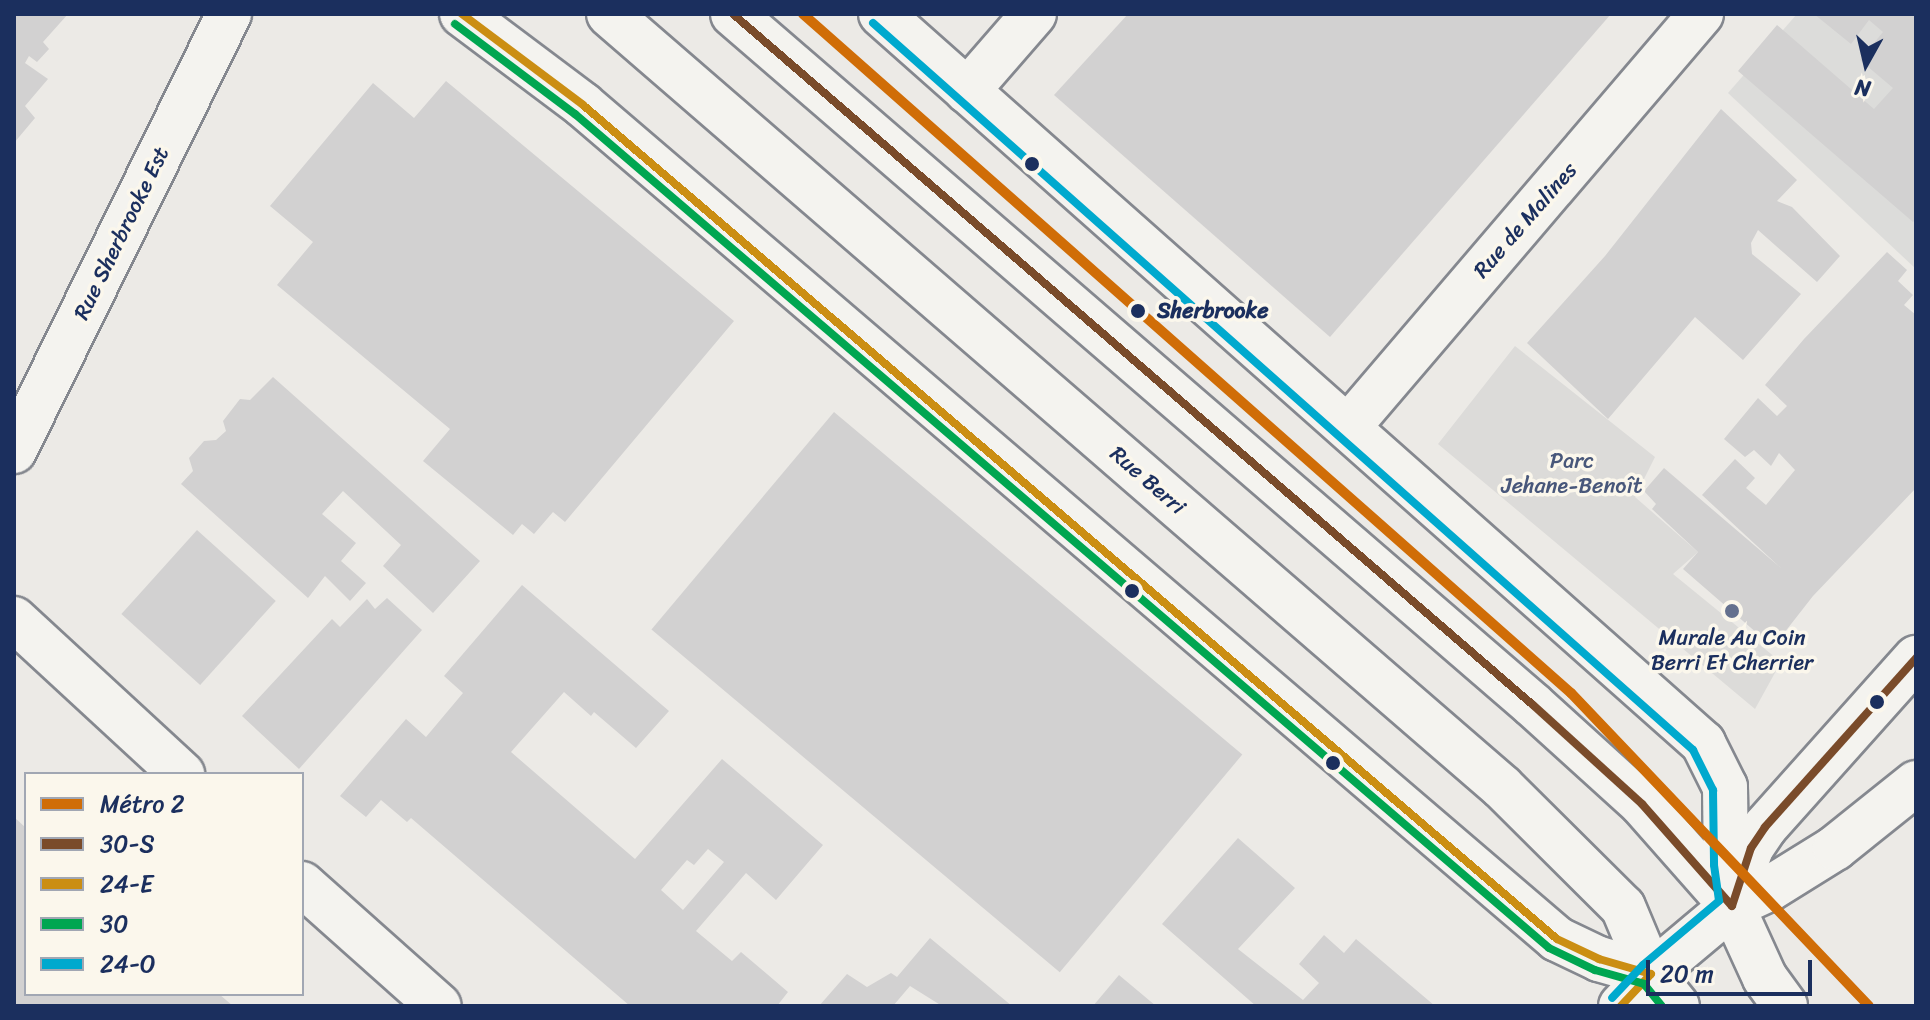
<!DOCTYPE html>
<html>
<head>
<meta charset="utf-8">
<style>
  body { margin:0 }
  #map { position:relative; width:1930px; height:1020px; overflow:hidden; background:#eceae6; font-family:Sriracha,sans-serif }
  div>[style] { position:absolute }
  .built>* { inset:0; background:#dcdcda }
  .green>* { inset:0; background:#dcdbd9 }
  .building>* { inset:0; background:#d2d1d1; transform-origin:0 0 }
  .roads { filter:drop-shadow(2px 0 #85888f) drop-shadow(-2px 0 #85888f) drop-shadow(0 2px #85888f) drop-shadow(0 -2px #85888f) }
  .minor>* { height:44px; margin:-22px; padding:0 22px; transform-origin:22px; border-radius:22px; background:#f4f3ef }
  .tertiary>* { height:44px; margin:-22px; padding:0 22px; transform-origin:22px; border-radius:22px; background:#f4f3ef }
  .primary>* { height:44px; margin:-22px; padding:0 22px; transform-origin:22px; border-radius:22px; background:#f4f3ef }
  .bus-1>* { height:8px; margin:-4px; padding:0 4px; transform-origin:4px; border-radius:4px; background:#7a4b2a }
  .bus-2>* { height:8px; margin:-4px; padding:0 4px; transform-origin:4px; border-radius:4px; background:#cb8e13 }
  .bus-3>* { height:8px; margin:-4px; padding:0 4px; transform-origin:4px; border-radius:4px; background:#00a651 }
  .bus-4>* { height:8px; margin:-4px; padding:0 4px; transform-origin:4px; border-radius:4px; background:#00a9ce }
  .metro-1>* { height:10px; margin:-5px; padding:0 5px; transform-origin:5px; border-radius:5px; background:#d06d07 }
  .dots>* { width:22px; height:22px; translate:-50% -50%; box-sizing:border-box; border:4px solid #fbf7ec; border-radius:50% }
  span { translate:-50% -50%; white-space:nowrap; text-align:center; line-height:1.15; -webkit-text-stroke:7px #fbf7ec; paint-order:stroke }
  .street-label { font-size:22px; color:#1b2f5e }
  .stop-label { font-size:22px; color:#1b2f5e; font-weight:700 }
  .left { translate:0 -50%; text-align:left }
  .park-label { font-size:22px; color:#48577a }
  .poi-label { font-size:22px; color:#1b2f5e }
  .frame { position:absolute; inset:0; border:16px solid #1b2f5e; pointer-events:none }
  .legend { position:absolute; left:24px; top:772px; width:280px; height:224px; box-sizing:border-box; background:#fbf7ec; border:2px solid #a1a7b3; margin:0; padding:10px 14px; list-style:none; font-size:24px; color:#1b2f5e }
  .legend li { display:flex; align-items:center; gap:16px; height:40px }
  .legend b { width:40px; border:2px solid #a1a7b3 }
  .north { position:absolute; left:1826px; top:24px; width:80px; height:80px; -webkit-text-stroke:6px #fbf7ec; paint-order:stroke; rotate:188deg; font-size:22px; font-weight:700; line-height:32px; text-align:center; color:#1b2f5e }
  .north::after { content:''; display:block; margin:auto; width:28px; height:36px; background:#1b2f5e; clip-path:polygon(50% 0,100% 100%,50% 72%,0 100%) }
  .scale { position:absolute; left:1646px; top:960px; width:166px; height:36px; box-sizing:border-box; border:4px solid #1b2f5e; border-top:0; padding-left:10px; font-size:24px; line-height:28px; white-space:nowrap; color:#1b2f5e; -webkit-text-stroke:6px #fbf7ec; paint-order:stroke }
</style>
</head>
<body>
<div id="map">
  <div class="built">
    <i style="clip-path:polygon(1797px 14px,1916px 14px,1916px 269px,1728px 93px)"></i>
  </div>
  <div class="green">
    <i style="clip-path:polygon(1515px 346px,1655px 457px,1635px 497px,1698px 552px,1673px 574px,1781px 662px,1755px 709px,1438px 444px)"></i>
  </div>
  <div class="building">
    <i style="clip-path:polygon(14px 14px,68px 14px,43px 42px,49px 49px,37px 62px,29px 56px,25px 63px,48px 79px,25px 106px,35px 118px,14px 143px)"></i>
    <i style="clip-path:polygon(1128px 14px,1611px 14px,1330px 337px,1054px 95px)"></i>
    <i style="clip-path:polygon(1814px 14px,1916px 14px,1916px 219px,1913px 222px,1738px 71px,1777px 25px,1874px 109px,1893px 88px,1860px 60px,1883px 32px,1869px 20px,1851px 44px)"></i>
    <i style="clip-path:polygon(446px 81px,734px 321px,565px 522px,553px 512px,534px 534px,522px 524px,513px 535px,423px 461px,450px 429px,277px 285px,313px 242px,270px 206px,373px 83px,414px 118px)"></i>
    <i style="clip-path:polygon(1721px 109px,1797px 180px,1777px 201px,1792px 207px,1840px 256px,1817px 282px,1758px 230px,1751px 243px,1752px 254px,1801px 294px,1743px 360px,1695px 317px,1608px 419px,1527px 343px,1605px 256px)"></i>
    <i style="clip-path:polygon(1887px 252px,1907px 270px,1898px 281px,1913px 295px,1904px 305px,1916px 315px,1916px 488px,1813px 596px,1773px 647px,1683px 569px,1698px 552px,1652px 509px,1656px 504px,1644px 491px,1664px 468px,1782px 569px,1702px 495px,1735px 459px,1755px 478px,1746px 488px,1766px 505px,1795px 470px,1779px 453px,1771px 466px,1754px 450px,1745px 457px,1724px 439px,1758px 398px,1777px 416px,1787px 406px,1765px 385px,1804px 339px)"></i>
    <i style="clip-path:polygon(273px 377px,480px 561px,433px 613px,383px 566px,401px 545px,343px 491px,322px 514px,356px 543px,341px 561px,366px 583px,350px 601px,325px 576px,308px 598px,181px 484px,193px 471px,189px 458px,204px 441px,216px 440px,226px 431px,223px 421px,240px 399px,250px 400px)"></i>
    <i style="left:834px;top:412px;width:533px;height:284px;rotate:40deg"></i>
    <i style="left:197px;top:530px;width:106px;height:113px;rotate:42deg"></i>
    <i style="clip-path:polygon(evenodd,522px 585px,669px 711px,636px 748px,594px 712px,591px 716px,564px 692px,511px 752px,585px 816px,635px 859px,722px 759px,823px 845px,776px 900px,746px 873px,696px 931px,732px 961px,741px 952px,788px 992px,777px 1006px,630px 1006px,411px 818px,407px 822px,381px 800px,366px 817px,340px 796px,406px 719px,426px 737px,463px 693px,444px 676px,522px 585px,708px 849px,724px 862px,683px 910px,661px 890px,687px 860px,694px 865px,708px 849px)"></i>
    <i style="clip-path:polygon(387px 598px,422px 630px,299px 769px,242px 716px,332px 619px,340px 627px,367px 599px,375px 609px)"></i>
    <i style="clip-path:polygon(14px 817px,26px 828px,26px 994px,219px 994px,233px 1006px,14px 1006px)"></i>
    <i style="clip-path:polygon(1238px 838px,1295px 888px,1238px 949px,1303px 1000px,1319px 983px,1299px 964px,1324px 935px,1344px 953px,1356px 939px,1435px 1006px,1256px 1006px,1162px 924px)"></i>
    <i style="clip-path:polygon(930px 938px,1012px 1006px,942px 1006px,910px 986px,893px 1006px,819px 1006px,847px 974px,867px 987px,891px 973px,897px 977px)"></i>
    <i style="clip-path:polygon(1119px 975px,1156px 1006px,1093px 1006px)"></i>
  </div>
  <div class="roads">
    <div class="minor">
      <i style="left:462px;top:14px;width:151px;rotate:36.9deg"></i>
      <i style="left:583px;top:105px;width:1282px;rotate:40.57deg"></i>
      <i style="left:1557px;top:939px;width:47px;rotate:25.5deg"></i>
      <i style="left:1599px;top:959px;width:54px;rotate:16.1deg"></i>
      <i style="left:881px;top:14px;width:1099px;rotate:41.57deg"></i>
      <i style="left:1703px;top:743px;width:49px;rotate:63.4deg"></i>
      <i style="left:1725px;top:787px;width:78px;rotate:89.3deg"></i>
      <i style="left:1726px;top:865px;width:41px;rotate:81.7deg"></i>
      <i style="left:967px;top:91px;width:102px;rotate:-49deg"></i>
      <i style="left:1349px;top:426px;width:542px;rotate:-49.49deg"></i>
      <i style="left:1735px;top:895px;width:50px;rotate:-71.2deg"></i>
      <i style="left:1751px;top:848px;width:25px;rotate:-56deg"></i>
      <i style="left:1765px;top:827px;width:227px;rotate:-48.2deg"></i>
      <i style="left:1621px;top:1006px;width:44px;rotate:-46.8deg"></i>
      <i style="left:1651px;top:974px;width:106px;rotate:-40deg"></i>
      <i style="left:1732px;top:906px;width:41px;rotate:-24.7deg"></i>
      <i style="left:1769px;top:889px;width:78px;rotate:-31.8deg"></i>
      <i style="left:1835px;top:848px;width:104px;rotate:-38.7deg"></i>
    </div>
    <div class="tertiary">
      <i style="left:609px;top:14px;width:1181px;rotate:40.88deg"></i>
      <i style="left:1502px;top:787px;width:170px;rotate:44.8deg"></i>
      <i style="left:1623px;top:907px;width:73px;rotate:67.3deg"></i>
      <i style="left:1651px;top:974px;width:41px;rotate:50.9deg"></i>
      <i style="left:733px;top:14px;width:1057px;rotate:40.82deg"></i>
      <i style="left:1533px;top:705px;width:147px;rotate:42.2deg"></i>
      <i style="left:1642px;top:804px;width:136px;rotate:48.6deg"></i>
      <i style="left:1732px;top:906px;width:79px;rotate:65.4deg"></i>
      <i style="left:1765px;top:978px;width:34px;rotate:54deg"></i>
      <i style="left:14px;top:619px;width:229px;rotate:42.7deg"></i>
      <i style="left:302px;top:884px;width:183px;rotate:41.7deg"></i>
    </div>
    <div class="primary">
      <i style="left:14px;top:451px;width:487px;rotate:-63.8deg"></i>
    </div>
  </div>
  <div class="bus-1">
    <i style="left:733px;top:14px;width:1057px;rotate:40.82deg"></i>
    <i style="left:1533px;top:705px;width:147px;rotate:42.2deg"></i>
    <i style="left:1642px;top:804px;width:136px;rotate:48.6deg"></i>
    <i style="left:1732px;top:906px;width:61px;rotate:-71.9deg"></i>
    <i style="left:1751px;top:848px;width:25px;rotate:-56deg"></i>
    <i style="left:1765px;top:827px;width:227px;rotate:-48.2deg"></i>
  </div>
  <div class="bus-2">
    <i style="left:462px;top:14px;width:151px;rotate:36.9deg"></i>
    <i style="left:583px;top:105px;width:1282px;rotate:40.57deg"></i>
    <i style="left:1557px;top:939px;width:47px;rotate:25.5deg"></i>
    <i style="left:1599px;top:959px;width:54px;rotate:16.1deg"></i>
    <i style="left:1651px;top:974px;width:44px;rotate:133.2deg"></i>
  </div>
  <div class="bus-3">
    <i style="left:455px;top:24px;width:150px;rotate:36.9deg"></i>
    <i style="left:575px;top:114px;width:1282px;rotate:40.57deg"></i>
    <i style="left:1549px;top:948px;width:51px;rotate:25.6deg"></i>
    <i style="left:1595px;top:970px;width:51px;rotate:15.9deg"></i>
    <i style="left:1644px;top:984px;width:28px;rotate:51deg"></i>
  </div>
  <div class="bus-4">
    <i style="left:873px;top:23px;width:1096px;rotate:41.56deg"></i>
    <i style="left:1693px;top:750px;width:45px;rotate:63.4deg"></i>
    <i style="left:1713px;top:790px;width:75px;rotate:89.2deg"></i>
    <i style="left:1714px;top:865px;width:36px;rotate:82deg"></i>
    <i style="left:1719px;top:901px;width:99px;rotate:139.9deg"></i>
    <i style="left:1643px;top:965px;width:45px;rotate:133.2deg"></i>
  </div>
  <div class="metro-1">
    <i style="left:803px;top:14px;width:1025px;rotate:41.48deg"></i>
    <i style="left:1571px;top:693px;width:432px;rotate:46.4deg"></i>
  </div>
  <div class="dots">
    <i style="left:1032px;top:164px;background:#1b2f5e"></i>
    <i style="left:1138px;top:311px;background:#1b2f5e"></i>
    <i style="left:1132px;top:591px;background:#1b2f5e"></i>
    <i style="left:1732px;top:611px;background:#64708e"></i>
    <i style="left:1877px;top:702px;background:#1b2f5e"></i>
    <i style="left:1333px;top:763px;background:#1b2f5e"></i>
  </div>
  <div class="street-label">
    <span style="left:1525px;top:220px;rotate:-49deg">Rue de Malines</span>
    <span style="left:121px;top:233px;rotate:-64deg">Rue Sherbrooke Est</span>
    <span style="left:1148px;top:480px;rotate:41deg">Rue Berri</span>
  </div>
  <div class="stop-label">
    <span class="left" style="left:1157px;top:311px">Sherbrooke</span>
  </div>
  <div class="park-label">
    <span style="left:1572px;top:473px">Parc<br>Jehane-Benoît</span>
  </div>
  <div class="poi-label">
    <span style="left:1732px;top:650px">Murale Au Coin<br>Berri Et Cherrier</span>
  </div>
  <div class="frame"></div>
  <ul class="legend">
  <li><b style="height:10px;background:#d06d07"></b>Métro 2</li>
  <li><b style="height:10px;background:#7a4b2a"></b>30-S</li>
  <li><b style="height:10px;background:#cb8e13"></b>24-E</li>
  <li><b style="height:10px;background:#00a651"></b>30</li>
  <li><b style="height:10px;background:#00a9ce"></b>24-O</li>
  </ul>
  <div class="north">N</div>
  <div class="scale">20 m</div>
</div>
</body>
</html>
